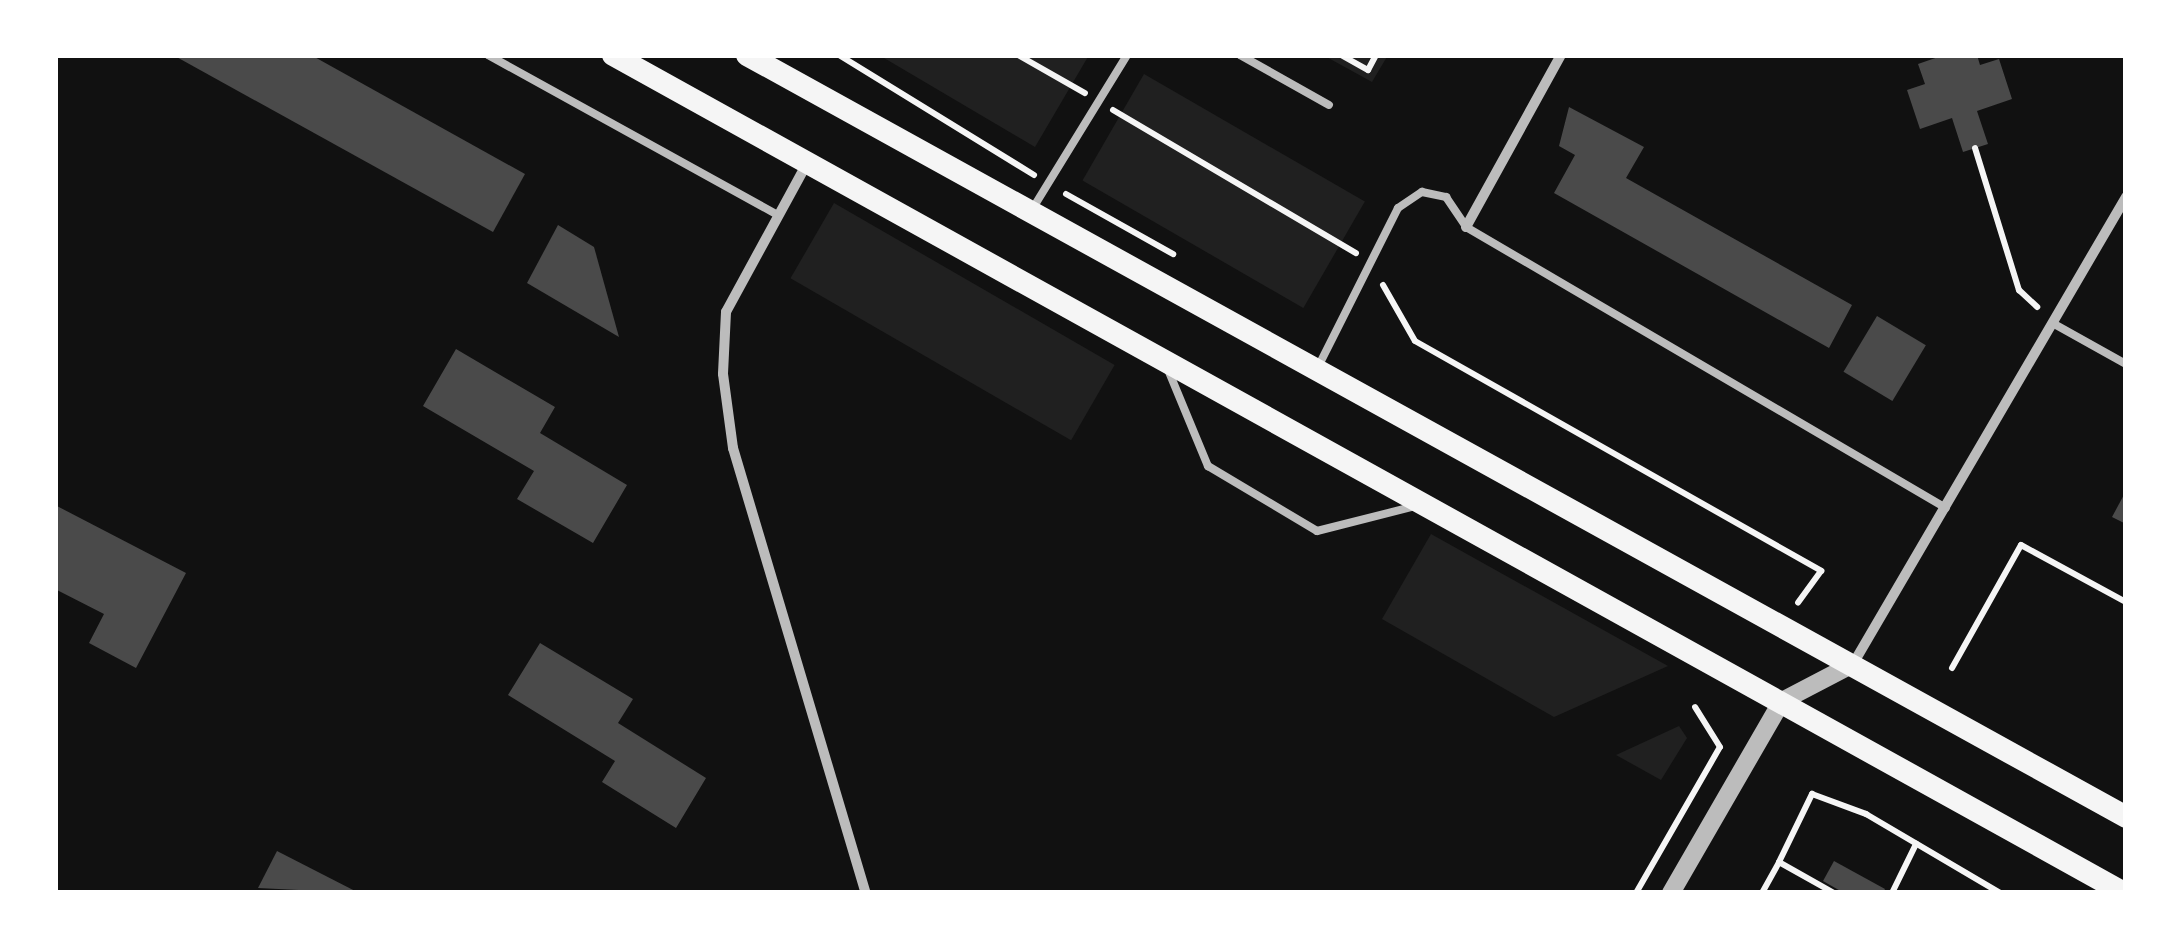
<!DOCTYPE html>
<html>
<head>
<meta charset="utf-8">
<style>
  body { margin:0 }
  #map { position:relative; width:2181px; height:948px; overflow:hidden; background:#111; font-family:"IBM Plex Sans",sans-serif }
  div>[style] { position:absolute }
  .green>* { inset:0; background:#202020; transform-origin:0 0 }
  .building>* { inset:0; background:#4a4a4a; transform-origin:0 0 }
  .path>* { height:6px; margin:-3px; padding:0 3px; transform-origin:3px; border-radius:3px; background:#f5f5f5 }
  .service>* { height:8px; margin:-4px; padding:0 4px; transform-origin:4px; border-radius:4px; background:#bcbcbc }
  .minor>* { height:10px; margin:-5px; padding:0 5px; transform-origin:5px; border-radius:5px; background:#bcbcbc }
  .tertiary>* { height:18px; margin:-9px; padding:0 9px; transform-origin:9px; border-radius:9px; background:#bcbcbc }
  .primary>* { height:22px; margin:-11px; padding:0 11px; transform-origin:11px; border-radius:11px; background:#f5f5f5 }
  span { translate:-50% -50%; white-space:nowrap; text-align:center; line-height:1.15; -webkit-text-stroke:9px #fff; paint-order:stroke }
  .frame { position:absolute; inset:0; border:58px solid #fff; pointer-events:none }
</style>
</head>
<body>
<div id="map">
  <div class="green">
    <i style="clip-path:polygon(879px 55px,1089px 55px,1035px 147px)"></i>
    <i style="clip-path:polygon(1323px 55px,1388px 55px,1372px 82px)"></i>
    <i style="left:1144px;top:74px;width:255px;height:123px;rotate:30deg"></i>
    <i style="left:834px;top:203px;width:324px;height:87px;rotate:30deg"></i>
    <i style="clip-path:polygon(1431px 534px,1668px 666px,1554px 717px,1382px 619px)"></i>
    <i style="clip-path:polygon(1679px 726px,1687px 738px,1661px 780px,1616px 755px)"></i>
  </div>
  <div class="building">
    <i style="clip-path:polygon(173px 55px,311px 55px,525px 174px,493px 232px)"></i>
    <i style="clip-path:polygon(1944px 55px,1977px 55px,1980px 65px,1999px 59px,2012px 99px,1977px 111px,1988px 144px,1963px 152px,1952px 118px,1920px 129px,1907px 90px,1925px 84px,1918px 64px)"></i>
    <i style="clip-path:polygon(1569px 107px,1644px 147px,1626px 178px,1852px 305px,1829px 348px,1554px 193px,1575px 155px,1559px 146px)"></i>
    <i style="clip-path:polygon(558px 225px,594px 247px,619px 337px,527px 283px)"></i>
    <i style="left:1877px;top:316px;width:57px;height:65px;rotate:31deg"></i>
    <i style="clip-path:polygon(456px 349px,555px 407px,540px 433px,627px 485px,593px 543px,517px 499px,534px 471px,423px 406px)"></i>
    <i style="clip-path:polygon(2126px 491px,2126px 524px,2112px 517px)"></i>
    <i style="clip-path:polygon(55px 505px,186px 573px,136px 668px,89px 643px,104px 614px,55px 589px)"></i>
    <i style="clip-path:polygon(540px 643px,633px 699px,618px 723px,706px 778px,676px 828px,602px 782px,615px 761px,508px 695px)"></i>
    <i style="clip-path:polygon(277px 851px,359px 893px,258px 888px)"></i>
    <i style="clip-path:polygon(1834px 861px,1885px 889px,1883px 893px,1844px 893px,1823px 881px)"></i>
  </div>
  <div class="path">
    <i style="left:839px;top:55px;width:229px;rotate:31.6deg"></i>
    <i style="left:1018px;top:55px;width:77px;rotate:29.6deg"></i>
    <i style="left:1341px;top:55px;width:31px;rotate:29deg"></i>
    <i style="left:1368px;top:70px;width:17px;rotate:-62deg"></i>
    <i style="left:1113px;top:110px;width:282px;rotate:30.5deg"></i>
    <i style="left:1975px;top:148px;width:149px;rotate:72.8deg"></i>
    <i style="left:2019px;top:290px;width:25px;rotate:43deg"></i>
    <i style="left:1066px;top:194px;width:123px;rotate:29.3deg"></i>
    <i style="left:1383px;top:285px;width:64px;rotate:60.3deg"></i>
    <i style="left:1415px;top:341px;width:467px;rotate:29.5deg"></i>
    <i style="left:1821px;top:571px;width:39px;rotate:126deg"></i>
    <i style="left:1952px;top:668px;width:141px;rotate:-60.7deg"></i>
    <i style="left:2021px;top:545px;width:119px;rotate:28.5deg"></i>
    <i style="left:1636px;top:893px;width:168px;rotate:-60.1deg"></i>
    <i style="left:1720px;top:747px;width:47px;rotate:-122deg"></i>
    <i style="left:1762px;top:893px;width:35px;rotate:-61deg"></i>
    <i style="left:1834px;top:893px;width:63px;rotate:-150.6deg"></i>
    <i style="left:1779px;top:862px;width:76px;rotate:-64.1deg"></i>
    <i style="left:1812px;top:794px;width:58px;rotate:20.3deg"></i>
    <i style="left:1866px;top:814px;width:156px;rotate:30.5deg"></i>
    <i style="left:1892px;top:893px;width:55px;rotate:-63.9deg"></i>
  </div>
  <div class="service">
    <i style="left:488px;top:55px;width:331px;rotate:28.9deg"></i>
    <i style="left:1240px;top:55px;width:102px;rotate:29.3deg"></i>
    <i style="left:1033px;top:208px;width:180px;rotate:-58.4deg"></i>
    <i style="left:2056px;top:325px;width:80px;rotate:29.1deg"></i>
    <i style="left:1317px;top:369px;width:180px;rotate:-63.3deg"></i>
    <i style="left:1398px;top:208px;width:29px;rotate:-34deg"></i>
    <i style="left:1422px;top:192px;width:25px;rotate:12deg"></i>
    <i style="left:1446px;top:197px;width:36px;rotate:56deg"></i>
    <i style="left:1466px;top:227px;width:556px;rotate:30.35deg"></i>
    <i style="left:1169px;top:372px;width:102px;rotate:67.5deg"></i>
    <i style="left:1208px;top:466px;width:127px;rotate:30.8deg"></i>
    <i style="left:1317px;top:531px;width:102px;rotate:-14.2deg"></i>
  </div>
  <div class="minor">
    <i style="left:805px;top:167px;width:165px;rotate:118.6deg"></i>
    <i style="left:726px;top:312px;width:62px;rotate:92.8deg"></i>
    <i style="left:723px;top:374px;width:75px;rotate:82.3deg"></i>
    <i style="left:733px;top:448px;width:464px;rotate:73.4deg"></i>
    <i style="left:1466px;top:227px;width:196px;rotate:-61.1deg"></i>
    <i style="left:1853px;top:664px;width:541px;rotate:-59.69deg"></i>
  </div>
  <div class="tertiary">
    <i style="left:1671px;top:893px;width:222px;rotate:-60deg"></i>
    <i style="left:1782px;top:701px;width:80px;rotate:-27.5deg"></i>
  </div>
  <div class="primary">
    <i style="left:613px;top:55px;width:1728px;rotate:29.01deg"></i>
    <i style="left:747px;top:55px;width:1576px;rotate:28.92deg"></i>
  </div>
  <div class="frame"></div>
</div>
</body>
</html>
